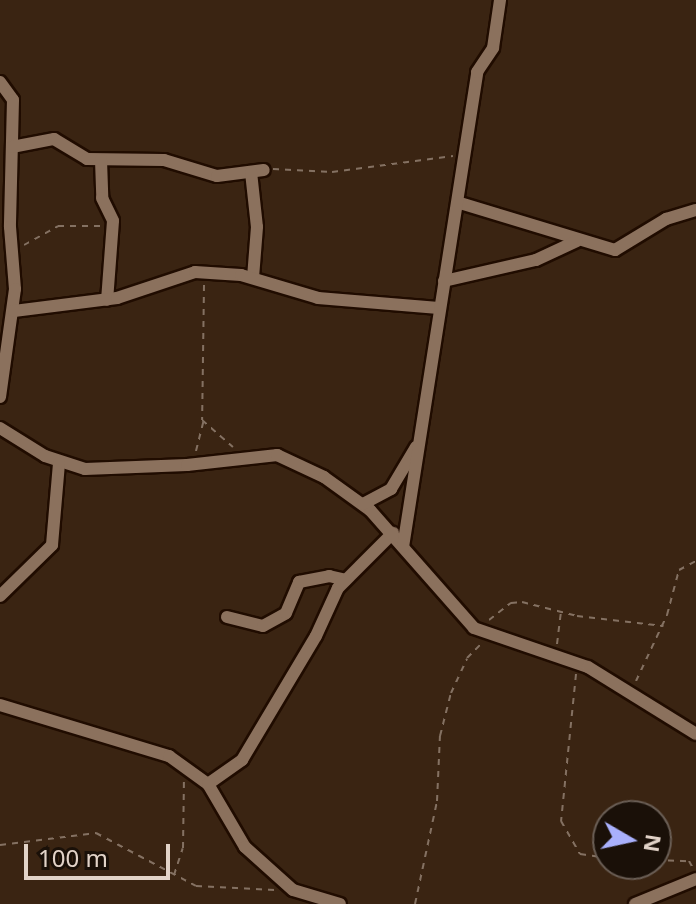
<!DOCTYPE html>
<html>
<head>
<meta charset="utf-8">
<style>
  body { margin:0 }
  #map { position:relative; width:696px; height:904px; overflow:hidden; background:#3a2412; font-family:"Noto Sans",sans-serif }
  div>[style] { position:absolute }
  .path>* { height:2px; margin-top:-1px; transform-origin:0; background:repeating-linear-gradient(90deg,#847162 0 6px,transparent 0 12px) }
  .roads { filter:drop-shadow(2px 0 #200c00) drop-shadow(-2px 0 #200c00) drop-shadow(0 2px #200c00) drop-shadow(0 -2px #200c00) }
  .street>* { height:12px; margin:-6px; padding:0 6px; transform-origin:6px; border-radius:6px; background:#8b715d }
  span { translate:-50% -50%; white-space:nowrap; text-align:center; line-height:1.15; -webkit-text-stroke:6px #1a1008; paint-order:stroke }
  .north { position:absolute; left:592px; top:800px; width:80px; height:80px; box-sizing:border-box; background:#1a1008; border:2px solid #6a5e55; border-radius:50%; rotate:99deg; font-size:22px; font-weight:700; line-height:32px; text-align:center; color:#e2d3c8 }
  .north::after { content:''; display:block; margin:auto; width:28px; height:36px; background:#a9b0fc; clip-path:polygon(50% 0,100% 100%,50% 72%,0 100%) }
  .scale { position:absolute; left:24px; top:844px; width:146px; height:36px; box-sizing:border-box; border:4px solid #e2d3c8; border-top:0; padding-left:10px; font-size:24px; line-height:28px; white-space:nowrap; color:#e2d3c8; -webkit-text-stroke:6px #1a1008; paint-order:stroke }
</style>
</head>
<body>
<div id="map">
  <div class="path">
    <i style="left:273px;top:169px;width:59px;rotate:2.9deg"></i>
    <i style="left:332px;top:172px;width:122px;rotate:-7.5deg"></i>
    <i style="left:24px;top:245px;width:39px;rotate:-29deg"></i>
    <i style="left:58px;top:226px;width:46px"></i>
    <i style="left:204px;top:285px;width:135px;rotate:90.8deg"></i>
    <i style="left:202px;top:420px;width:41px;rotate:41.1deg"></i>
    <i style="left:196px;top:451px;width:30px;rotate:-76deg"></i>
    <i style="left:489px;top:620px;width:28px;rotate:-38deg"></i>
    <i style="left:511px;top:603px;width:11px;rotate:-5deg"></i>
    <i style="left:522px;top:602px;width:57px;rotate:14.3deg"></i>
    <i style="left:577px;top:616px;width:87px;rotate:6.6deg"></i>
    <i style="left:557px;top:644px;width:33px;rotate:-83deg"></i>
    <i style="left:576px;top:674px;width:148px;rotate:95.8deg"></i>
    <i style="left:561px;top:821px;width:38px;rotate:60deg"></i>
    <i style="left:580px;top:854px;width:28px;rotate:8deg"></i>
    <i style="left:636px;top:681px;width:73px;rotate:-64.8deg"></i>
    <i style="left:667px;top:615px;width:47px;rotate:-75.1deg"></i>
    <i style="left:679px;top:570px;width:19px;rotate:-28deg"></i>
    <i style="left:0;top:845px;width:97px;rotate:-7.1deg"></i>
    <i style="left:96px;top:833px;width:113px;rotate:27.9deg"></i>
    <i style="left:196px;top:886px;width:79px;rotate:2.9deg"></i>
    <i style="left:656px;top:860px;width:33px;rotate:2deg"></i>
    <i style="left:689px;top:861px;width:10px;rotate:61deg"></i>
    <i style="left:174px;top:875px;width:28px;rotate:-72deg"></i>
    <i style="left:183px;top:848px;width:69px;rotate:-89.2deg"></i>
    <i style="left:415px;top:904px;width:105px;rotate:-77.9deg"></i>
    <i style="left:437px;top:801px;width:65px;rotate:-87.4deg"></i>
    <i style="left:440px;top:736px;width:44px;rotate:-75.7deg"></i>
    <i style="left:451px;top:693px;width:38px;rotate:-65deg"></i>
    <i style="left:467px;top:658px;width:21px;rotate:-45deg"></i>
  </div>
  <div class="roads">
    <div class="street">
      <i style="left:0;top:82px;width:22px;rotate:54deg"></i>
      <i style="left:13px;top:100px;width:127px;rotate:91.4deg"></i>
      <i style="left:10px;top:227px;width:62px;rotate:85.4deg"></i>
      <i style="left:15px;top:289px;width:109px;rotate:97.9deg"></i>
      <i style="left:12px;top:147px;width:43px;rotate:-10.8deg"></i>
      <i style="left:54px;top:139px;width:39px;rotate:31deg"></i>
      <i style="left:87px;top:159px;width:77px;rotate:0.7deg"></i>
      <i style="left:164px;top:160px;width:55px;rotate:16.8deg"></i>
      <i style="left:217px;top:176px;width:47px;rotate:-7.3deg"></i>
      <i style="left:101px;top:160px;width:38px;rotate:88deg"></i>
      <i style="left:102px;top:198px;width:25px;rotate:64deg"></i>
      <i style="left:113px;top:221px;width:79px;rotate:94.3deg"></i>
      <i style="left:251px;top:172px;width:55px;rotate:83.8deg"></i>
      <i style="left:257px;top:227px;width:51px;rotate:94.5deg"></i>
      <i style="left:460px;top:203px;width:162px;rotate:16.9deg"></i>
      <i style="left:615px;top:250px;width:60px;rotate:-31.3deg"></i>
      <i style="left:666px;top:219px;width:31px;rotate:-17deg"></i>
      <i style="left:444px;top:281px;width:94px;rotate:-12.9deg"></i>
      <i style="left:536px;top:260px;width:45px;rotate:-24.9deg"></i>
      <i style="left:14px;top:311px;width:104px;rotate:-7.2deg"></i>
      <i style="left:117px;top:298px;width:82px;rotate:-18.4deg"></i>
      <i style="left:195px;top:272px;width:46px;rotate:3.7deg"></i>
      <i style="left:241px;top:275px;width:80px;rotate:16.6deg"></i>
      <i style="left:318px;top:298px;width:121px;rotate:4.7deg"></i>
      <i style="left:0;top:428px;width:53px;rotate:31.9deg"></i>
      <i style="left:45px;top:456px;width:42px;rotate:18deg"></i>
      <i style="left:85px;top:469px;width:102px;rotate:-2.2deg"></i>
      <i style="left:187px;top:465px;width:91px;rotate:-6.3deg"></i>
      <i style="left:277px;top:455px;width:52px;rotate:25.1deg"></i>
      <i style="left:324px;top:477px;width:57px;rotate:35.7deg"></i>
      <i style="left:370px;top:510px;width:157px;rotate:48.6deg"></i>
      <i style="left:474px;top:628px;width:120px;rotate:18.9deg"></i>
      <i style="left:588px;top:667px;width:127px;rotate:31.8deg"></i>
      <i style="left:363px;top:504px;width:32px;rotate:-28deg"></i>
      <i style="left:391px;top:489px;width:49px;rotate:-59.2deg"></i>
      <i style="left:403px;top:547px;width:481px;rotate:-81.1deg"></i>
      <i style="left:477px;top:72px;width:29px;rotate:-56deg"></i>
      <i style="left:493px;top:48px;width:49px;rotate:-81.7deg"></i>
      <i style="left:0;top:596px;width:73px;rotate:-44.4deg"></i>
      <i style="left:52px;top:545px;width:82px;rotate:-85.1deg"></i>
      <i style="left:227px;top:617px;width:37px;rotate:14deg"></i>
      <i style="left:263px;top:626px;width:26px;rotate:-29deg"></i>
      <i style="left:286px;top:613px;width:34px;rotate:-67deg"></i>
      <i style="left:299px;top:582px;width:31px;rotate:-11deg"></i>
      <i style="left:329px;top:576px;width:17px;rotate:13deg"></i>
      <i style="left:0;top:705px;width:177px;rotate:16.8deg"></i>
      <i style="left:169px;top:756px;width:48px;rotate:35.7deg"></i>
      <i style="left:208px;top:784px;width:73px;rotate:59.6deg"></i>
      <i style="left:245px;top:847px;width:64px;rotate:41.9deg"></i>
      <i style="left:293px;top:890px;width:49px;rotate:16.6deg"></i>
      <i style="left:208px;top:784px;width:42px;rotate:-35.2deg"></i>
      <i style="left:242px;top:760px;width:144px;rotate:-59.2deg"></i>
      <i style="left:316px;top:636px;width:53px;rotate:-65.4deg"></i>
      <i style="left:338px;top:588px;width:78px;rotate:-45deg"></i>
      <i style="left:635px;top:904px;width:66px;rotate:-22.3deg"></i>
    </div>
  </div>
  <div class="north">N</div>
  <div class="scale">100 m</div>
</div>
</body>
</html>
